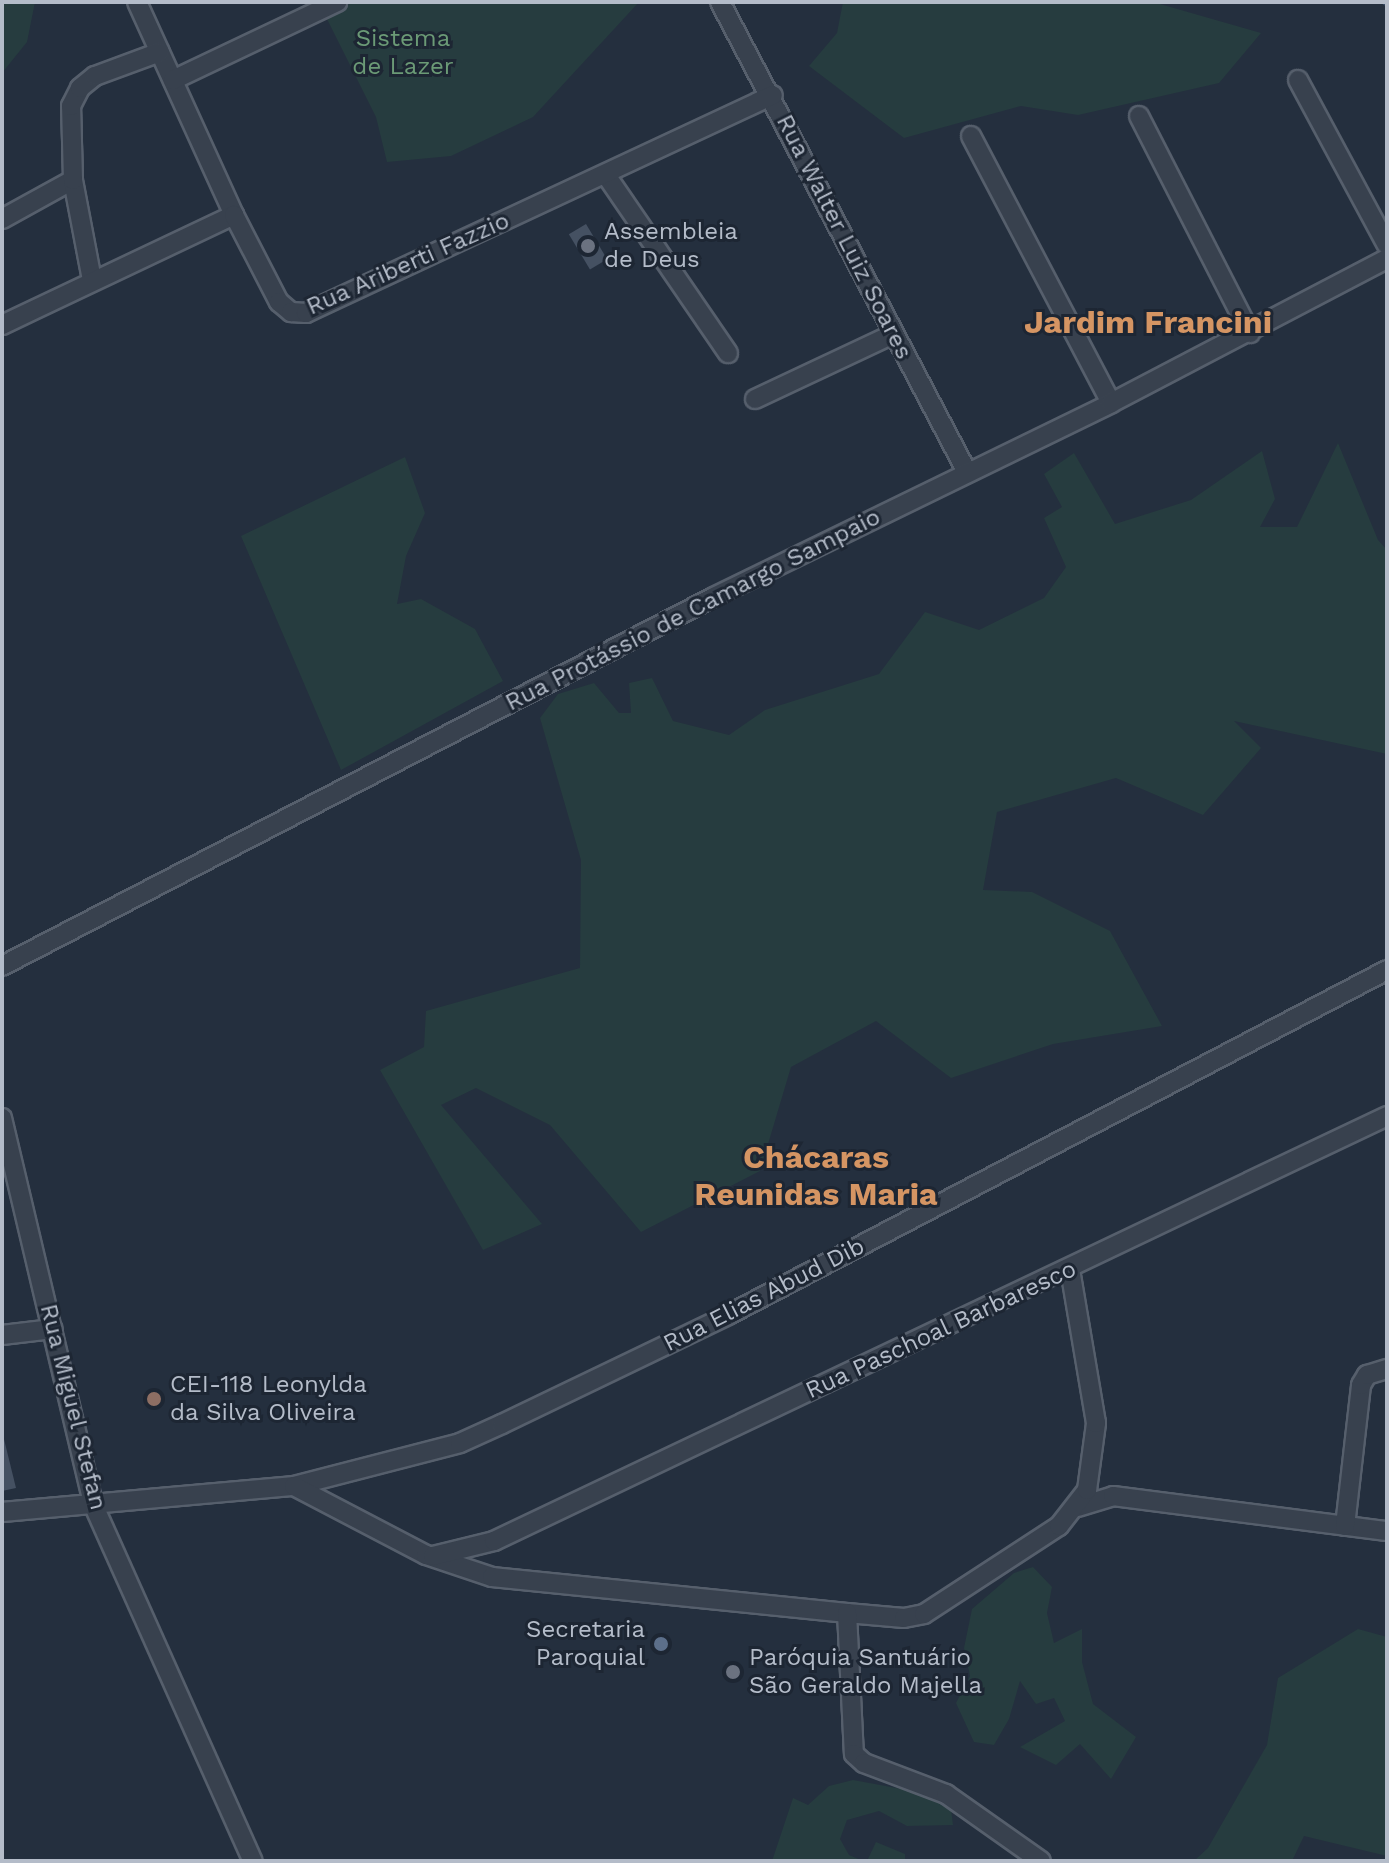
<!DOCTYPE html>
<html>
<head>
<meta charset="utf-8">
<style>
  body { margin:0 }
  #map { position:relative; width:1389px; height:1863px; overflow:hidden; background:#242f3e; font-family:"Work Sans",sans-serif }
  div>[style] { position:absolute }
  .green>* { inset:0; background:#263c3f }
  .stream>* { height:5px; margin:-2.5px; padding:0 2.5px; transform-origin:2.5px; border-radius:2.5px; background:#394c67 }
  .building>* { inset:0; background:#455162; transform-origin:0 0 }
  .roads { filter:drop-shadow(2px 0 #565f6c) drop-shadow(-2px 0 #565f6c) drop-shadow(0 2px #565f6c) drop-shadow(0 -2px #565f6c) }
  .minor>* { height:18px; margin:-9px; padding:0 9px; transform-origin:9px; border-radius:9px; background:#38414e }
  .dots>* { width:22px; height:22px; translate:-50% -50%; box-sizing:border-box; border:4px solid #1d2633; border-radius:50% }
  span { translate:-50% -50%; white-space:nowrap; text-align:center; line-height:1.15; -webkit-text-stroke:6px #1d2633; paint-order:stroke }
  .park-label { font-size:24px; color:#6b9a76 }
  .poi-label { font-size:24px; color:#b4bcc9 }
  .left { translate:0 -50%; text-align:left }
  .right { translate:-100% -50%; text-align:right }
  .street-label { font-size:24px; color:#b4bcc9 }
  .district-label { font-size:32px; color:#d59563; font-weight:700 }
  .frame { position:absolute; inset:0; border:4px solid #b4bcc9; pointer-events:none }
</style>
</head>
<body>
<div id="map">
  <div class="green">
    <i style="clip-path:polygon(2px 2px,35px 2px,27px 42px,2px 73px)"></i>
    <i style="clip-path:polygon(353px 2px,365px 4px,639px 2px,533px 117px,451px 156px,387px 162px,376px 117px,326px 17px)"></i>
    <i style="clip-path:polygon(843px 2px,1153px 2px,1261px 33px,1219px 83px,1078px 115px,1021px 106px,904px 138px,809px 66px,837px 33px)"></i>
    <i style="clip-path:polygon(1338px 443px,1378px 540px,1387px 550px,1387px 754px,1234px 721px,1261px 748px,1203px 815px,1116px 778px,997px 812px,983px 890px,1032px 892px,1110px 931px,1162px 1026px,1053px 1044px,951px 1078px,876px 1021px,791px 1067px,760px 1171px,641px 1232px,550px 1125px,476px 1088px,441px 1105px,542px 1224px,483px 1250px,380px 1070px,424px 1047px,426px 1011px,580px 968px,581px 860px,540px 718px,558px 694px,594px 683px,619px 713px,631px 713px,629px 683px,652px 678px,673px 721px,729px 735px,765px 710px,879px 674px,925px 612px,979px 630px,1044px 598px,1066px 567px,1044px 518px,1062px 507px,1044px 474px,1074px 453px,1115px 524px,1191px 500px,1262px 451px,1275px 499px,1260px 527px,1297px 527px)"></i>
    <i style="clip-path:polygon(405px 457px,425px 513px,406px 556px,397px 604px,421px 599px,475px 629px,503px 681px,341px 770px,241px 536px)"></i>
    <i style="clip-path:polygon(1033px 1567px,1052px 1587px,1047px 1613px,1054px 1643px,1082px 1629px,1082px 1662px,1093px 1704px,1136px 1737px,1111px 1779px,1080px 1744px,1056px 1765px,1020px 1747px,1065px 1721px,1054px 1698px,1036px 1704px,1020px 1681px,1009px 1719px,994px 1745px,974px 1742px,956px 1703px,970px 1676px,964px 1648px,972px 1609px,1014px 1573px)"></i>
    <i style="clip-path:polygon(1358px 1629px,1387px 1637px,1387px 1856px,1304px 1836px,1292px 1861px,1195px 1860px,1208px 1848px,1267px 1745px,1278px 1678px)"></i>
    <i style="clip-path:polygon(853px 1780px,918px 1792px,951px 1809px,953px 1825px,907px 1826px,879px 1811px,847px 1820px,840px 1839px,849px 1855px,863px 1861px,772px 1861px,793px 1798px,808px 1805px,829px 1786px)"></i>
    <i style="clip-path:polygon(876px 1842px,905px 1854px,905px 1861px,867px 1861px)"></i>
  </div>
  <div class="stream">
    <i style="left:1384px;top:2px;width:4px;rotate:34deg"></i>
  </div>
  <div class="building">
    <i style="left:586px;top:224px;width:41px;height:20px;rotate:59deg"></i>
    <i style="clip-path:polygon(2px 1431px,16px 1488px,2px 1491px)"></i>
  </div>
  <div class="roads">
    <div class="minor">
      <i style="left:137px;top:2px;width:234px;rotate:65.5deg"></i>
      <i style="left:720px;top:2px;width:531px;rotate:62.28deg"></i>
      <i style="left:173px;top:80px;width:182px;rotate:-25.4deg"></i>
      <i style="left:1298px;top:80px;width:187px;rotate:61.7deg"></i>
      <i style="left:1139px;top:116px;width:244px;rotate:62.9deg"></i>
      <i style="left:971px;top:136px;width:301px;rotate:62.3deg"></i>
      <i style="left:606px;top:175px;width:216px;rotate:55.6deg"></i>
      <i style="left:2px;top:219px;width:81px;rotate:-28.8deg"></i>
      <i style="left:92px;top:280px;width:102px;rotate:-100.8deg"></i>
      <i style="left:73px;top:180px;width:74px;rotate:-91.5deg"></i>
      <i style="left:71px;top:106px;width:20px;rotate:-63deg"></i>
      <i style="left:80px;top:88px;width:19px;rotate:-39deg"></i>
      <i style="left:95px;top:76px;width:69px;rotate:-20.3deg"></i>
      <i style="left:2px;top:325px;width:257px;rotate:-25.4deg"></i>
      <i style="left:234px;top:215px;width:98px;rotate:62.7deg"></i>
      <i style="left:279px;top:302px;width:16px;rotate:40deg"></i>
      <i style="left:291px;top:312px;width:15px;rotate:4deg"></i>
      <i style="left:306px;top:313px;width:515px;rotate:-25.02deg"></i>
      <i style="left:755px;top:399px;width:150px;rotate:-25.2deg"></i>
      <i style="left:2px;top:966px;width:802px;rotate:-27.4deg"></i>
      <i style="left:714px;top:597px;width:442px;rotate:-26deg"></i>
      <i style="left:1111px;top:403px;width:311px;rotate:-27.6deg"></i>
      <i style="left:2px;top:1118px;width:397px;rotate:76.7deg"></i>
      <i style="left:93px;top:1504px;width:391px;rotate:65.9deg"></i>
      <i style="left:2px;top:1335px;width:51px;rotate:-6.7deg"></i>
      <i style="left:294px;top:1486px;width:171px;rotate:-14.5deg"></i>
      <i style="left:460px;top:1443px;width:46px;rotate:-24.3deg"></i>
      <i style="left:502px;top:1424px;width:251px;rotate:-25.7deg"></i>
      <i style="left:728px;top:1315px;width:744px;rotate:-27.63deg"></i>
      <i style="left:1078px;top:1507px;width:37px;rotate:-17deg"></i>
      <i style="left:1113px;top:1496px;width:276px;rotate:7.3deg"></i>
      <i style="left:2px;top:1512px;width:293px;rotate:-5.1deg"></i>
      <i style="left:294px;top:1486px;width:149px;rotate:27.6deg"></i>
      <i style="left:426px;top:1555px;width:70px;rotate:18.4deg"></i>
      <i style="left:492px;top:1577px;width:357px;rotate:5.8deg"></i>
      <i style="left:847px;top:1613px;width:57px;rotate:5deg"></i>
      <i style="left:904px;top:1618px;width:20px;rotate:-11deg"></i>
      <i style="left:924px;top:1614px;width:161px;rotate:-33.1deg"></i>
      <i style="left:1059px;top:1526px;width:46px;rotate:-52.1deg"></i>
      <i style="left:1087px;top:1490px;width:68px;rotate:-82.3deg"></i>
      <i style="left:1096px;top:1423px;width:156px;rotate:-99.6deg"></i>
      <i style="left:1345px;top:1526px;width:142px;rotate:-83.5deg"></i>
      <i style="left:1361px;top:1385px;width:12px;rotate:-59deg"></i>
      <i style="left:1367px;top:1375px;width:21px;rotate:-17deg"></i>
      <i style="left:433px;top:1556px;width:63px;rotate:-13.8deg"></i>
      <i style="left:494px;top:1541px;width:989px;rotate:-25.45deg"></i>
      <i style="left:847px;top:1613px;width:141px;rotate:87.2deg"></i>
      <i style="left:854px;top:1754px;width:13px;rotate:42deg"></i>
      <i style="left:864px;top:1763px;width:88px;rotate:20.7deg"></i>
      <i style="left:946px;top:1794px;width:116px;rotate:35.2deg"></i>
    </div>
  </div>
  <div class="dots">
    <i style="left:588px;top:246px;background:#6b7280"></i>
    <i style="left:154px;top:1399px;background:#8d6e63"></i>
    <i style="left:661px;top:1644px;background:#5c6f8a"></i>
    <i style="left:733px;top:1672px;background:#6b7280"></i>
  </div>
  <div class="park-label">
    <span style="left:403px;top:53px">Sistema<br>de Lazer</span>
  </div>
  <div class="poi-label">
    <span class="left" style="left:604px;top:246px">Assembleia<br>de Deus</span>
    <span class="left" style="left:170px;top:1399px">CEI-118 Leonylda<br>da Silva Oliveira</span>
    <span class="right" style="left:645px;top:1644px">Secretaria<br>Paroquial</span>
    <span class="left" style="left:749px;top:1672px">Paróquia Santuário<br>São Geraldo Majella</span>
  </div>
  <div class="street-label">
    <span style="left:844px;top:237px;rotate:63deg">Rua Walter Luiz Soares</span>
    <span style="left:408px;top:264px;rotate:-24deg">Rua Ariberti Fazzio</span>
    <span style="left:693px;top:610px;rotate:-27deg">Rua Protássio de Camargo Sampaio</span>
    <span style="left:764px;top:1295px;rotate:-27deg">Rua Elias Abud Dib</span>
    <span style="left:941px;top:1330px;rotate:-25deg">Rua Paschoal Barbaresco</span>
    <span style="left:73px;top:1407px;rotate:76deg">Rua Miguel Stefan</span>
  </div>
  <div class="district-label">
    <span style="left:1148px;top:322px">Jardim Francini</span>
    <span style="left:816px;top:1176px">Chácaras<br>Reunidas Maria</span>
  </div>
  <div class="frame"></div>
</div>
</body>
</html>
